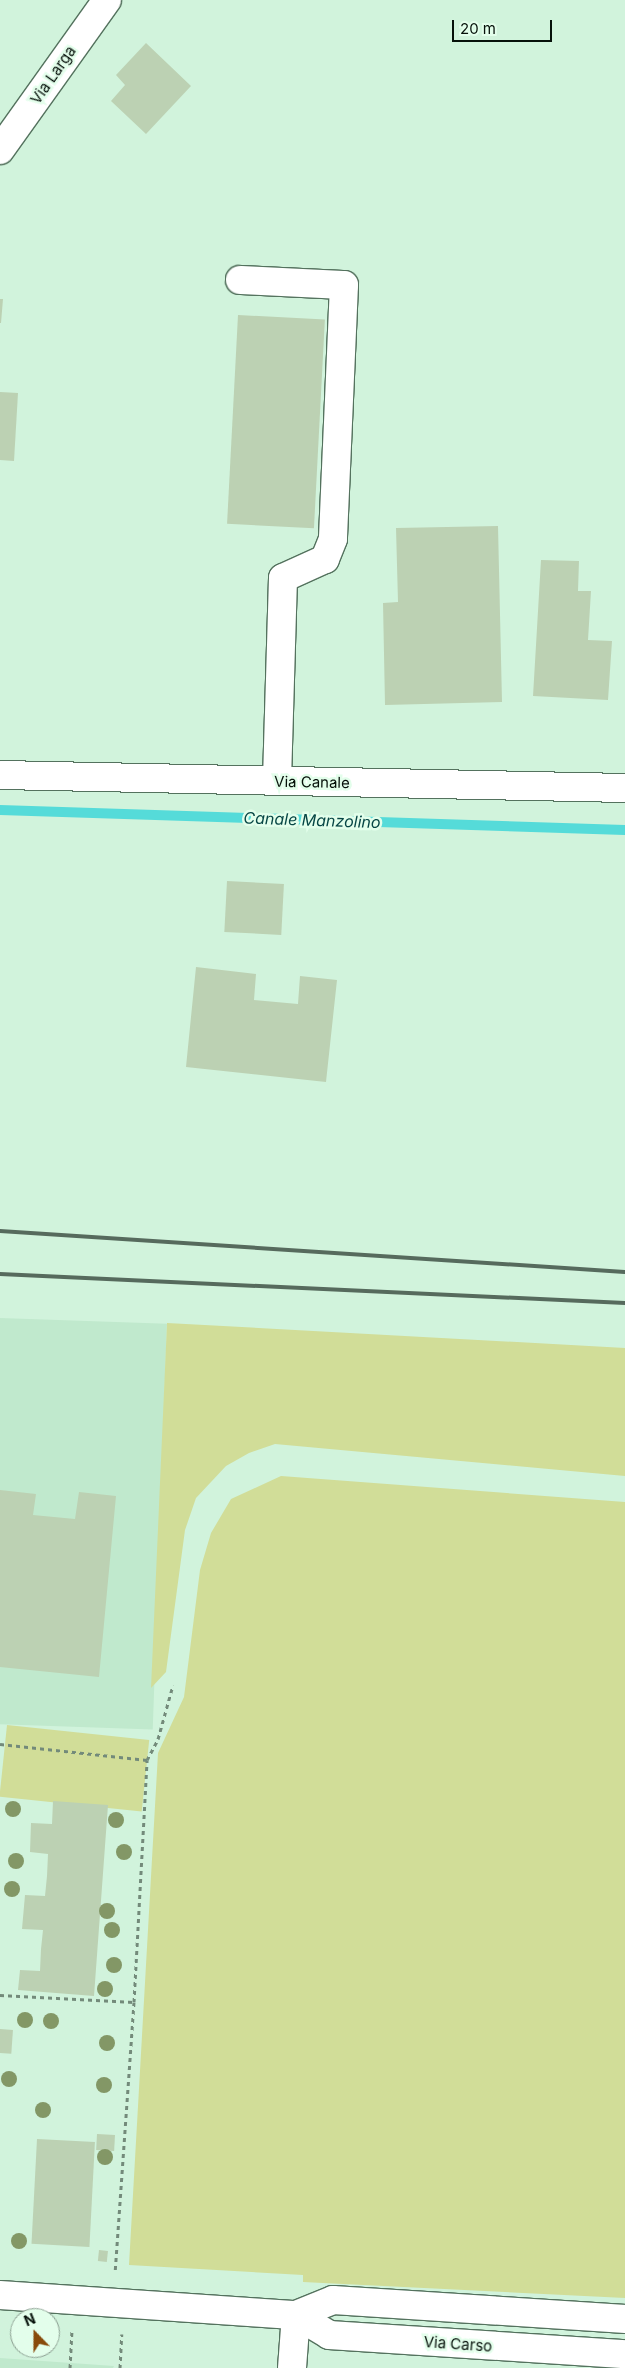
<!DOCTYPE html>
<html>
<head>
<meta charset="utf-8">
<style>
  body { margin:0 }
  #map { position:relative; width:625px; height:2368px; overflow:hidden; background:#d1f3dc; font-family:Inter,sans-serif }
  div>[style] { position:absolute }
  .built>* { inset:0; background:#c0e9cd; transform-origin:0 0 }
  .green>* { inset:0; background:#d1dd98; transform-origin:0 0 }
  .stream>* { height:10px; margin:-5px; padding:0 5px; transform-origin:5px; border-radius:5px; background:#55dbd9 }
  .building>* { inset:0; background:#bcd1b3; transform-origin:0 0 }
  .path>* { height:3px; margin-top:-1.5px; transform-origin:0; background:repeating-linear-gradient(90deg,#738a7a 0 4px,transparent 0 8px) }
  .roads { filter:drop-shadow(1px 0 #54725e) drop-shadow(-1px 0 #54725e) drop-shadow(0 1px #54725e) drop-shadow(0 -1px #54725e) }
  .minor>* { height:28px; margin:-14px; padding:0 14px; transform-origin:14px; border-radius:14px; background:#fff }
  .rail>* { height:4px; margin:-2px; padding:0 2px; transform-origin:2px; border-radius:2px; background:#566a5d }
  .trees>* { width:16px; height:16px; margin:-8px; border-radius:50%; background:#839766 }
  span { translate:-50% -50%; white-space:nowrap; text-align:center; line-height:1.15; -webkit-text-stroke:5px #e3feeb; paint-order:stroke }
  .street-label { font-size:15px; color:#06110a }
  .water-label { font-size:16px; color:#074645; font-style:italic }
  .north { position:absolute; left:10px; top:2308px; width:50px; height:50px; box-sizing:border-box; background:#e3feeb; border:1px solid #8b9f91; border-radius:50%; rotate:338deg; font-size:14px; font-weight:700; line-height:20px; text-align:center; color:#06110a }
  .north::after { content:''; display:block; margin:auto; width:18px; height:22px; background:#884b0b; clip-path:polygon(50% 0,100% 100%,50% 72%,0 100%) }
  .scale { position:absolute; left:452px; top:20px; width:100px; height:22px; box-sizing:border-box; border:2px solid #06110a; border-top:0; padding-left:6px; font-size:15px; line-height:18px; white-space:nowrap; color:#06110a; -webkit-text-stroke:4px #e3feeb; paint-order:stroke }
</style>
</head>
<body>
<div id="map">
  <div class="built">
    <i style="left:0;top:1318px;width:167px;height:406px;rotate:2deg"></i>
    <i style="clip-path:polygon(0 2358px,114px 2366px,113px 2368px,0 2368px)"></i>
  </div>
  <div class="green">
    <i style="clip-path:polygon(167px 1323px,625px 1348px,625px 1476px,275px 1444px,249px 1453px,226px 1466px,196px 1498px,185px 1530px,166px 1672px,151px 1688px)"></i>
    <i style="clip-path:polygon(281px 1476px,625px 1502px,625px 2298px,303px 2282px,303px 2275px,129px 2265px,158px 1753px,184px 1697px,200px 1570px,211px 1533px,231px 1499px)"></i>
    <i style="left:7px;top:1725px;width:143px;height:72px;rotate:6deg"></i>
  </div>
  <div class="stream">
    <i style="left:0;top:810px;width:625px;rotate:1.83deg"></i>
  </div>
  <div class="building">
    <i style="clip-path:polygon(146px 43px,191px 86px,146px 134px,111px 101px,125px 85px,116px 75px)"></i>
    <i style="clip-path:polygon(0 299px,3px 299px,1px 323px,0 323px)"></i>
    <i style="left:238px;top:315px;width:87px;height:209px;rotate:3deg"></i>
    <i style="clip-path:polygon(0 392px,18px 393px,14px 461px,0 460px)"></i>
    <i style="clip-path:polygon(498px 526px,502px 702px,385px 705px,383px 603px,398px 602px,396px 528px)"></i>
    <i style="clip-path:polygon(541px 560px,579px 561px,578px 591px,591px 591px,588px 640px,612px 641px,608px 700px,533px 696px)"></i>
    <i style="left:227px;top:881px;width:57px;height:51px;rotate:3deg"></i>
    <i style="clip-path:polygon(196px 967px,256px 974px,254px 1000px,298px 1004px,300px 976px,337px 980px,326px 1082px,186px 1067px)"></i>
    <i style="clip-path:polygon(0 1490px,36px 1494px,33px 1515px,75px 1519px,79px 1492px,116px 1496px,99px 1677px,0 1667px)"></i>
    <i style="clip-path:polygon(53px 1801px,108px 1805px,94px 1996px,18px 1990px,20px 1970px,40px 1971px,41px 1949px,43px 1930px,22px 1929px,25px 1895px,45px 1896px,47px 1876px,48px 1854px,30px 1852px,31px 1823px,52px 1824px)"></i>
    <i style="left:0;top:2029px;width:13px;height:24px;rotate:4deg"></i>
    <i style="left:97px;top:2134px;width:18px;height:16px;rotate:3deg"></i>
    <i style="left:37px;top:2139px;width:58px;height:105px;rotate:3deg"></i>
    <i style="left:99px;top:2250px;width:9px;height:11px;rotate:6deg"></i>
  </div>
  <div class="path">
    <i style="left:0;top:1744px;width:148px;rotate:6.2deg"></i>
    <i style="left:147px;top:1760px;width:24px;rotate:-62deg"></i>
    <i style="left:158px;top:1739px;width:56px;rotate:-74.5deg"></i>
    <i style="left:0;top:1995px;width:134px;rotate:3deg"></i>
    <i style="left:134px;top:2002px;width:270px;rotate:94deg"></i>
    <i style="left:134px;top:2002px;width:242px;rotate:-86.9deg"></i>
    <i style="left:70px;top:2368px;width:38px;rotate:-87deg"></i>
    <i style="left:120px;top:2368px;width:34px;rotate:-87deg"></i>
  </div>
  <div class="roads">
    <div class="minor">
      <i style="left:0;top:150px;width:184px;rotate:-54.5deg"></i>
      <i style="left:240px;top:280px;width:104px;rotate:2.8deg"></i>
      <i style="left:344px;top:285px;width:254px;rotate:92.5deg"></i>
      <i style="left:333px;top:539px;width:22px;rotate:112deg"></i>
      <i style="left:325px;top:559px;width:46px;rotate:155.7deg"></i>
      <i style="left:283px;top:578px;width:203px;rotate:91.7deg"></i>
      <i style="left:0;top:775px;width:625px;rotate:1.19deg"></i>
      <i style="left:0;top:2295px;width:297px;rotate:3.9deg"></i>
      <i style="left:296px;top:2315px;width:40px;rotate:-22deg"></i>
      <i style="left:333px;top:2300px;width:293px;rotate:3.7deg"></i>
      <i style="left:296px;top:2315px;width:39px;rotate:31deg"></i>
      <i style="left:329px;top:2335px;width:297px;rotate:3.7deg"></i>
      <i style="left:292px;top:2368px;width:53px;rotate:-85.7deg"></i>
    </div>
  </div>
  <div class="rail">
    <i style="left:0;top:1231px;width:626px;rotate:3.75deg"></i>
    <i style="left:0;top:1274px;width:626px;rotate:2.66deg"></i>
  </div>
  <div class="trees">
    <i style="left:13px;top:1809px"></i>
    <i style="left:116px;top:1820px"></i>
    <i style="left:124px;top:1852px"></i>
    <i style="left:16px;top:1861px"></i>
    <i style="left:12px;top:1889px"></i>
    <i style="left:107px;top:1911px"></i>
    <i style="left:112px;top:1930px"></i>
    <i style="left:114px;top:1965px"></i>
    <i style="left:105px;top:1989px"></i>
    <i style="left:25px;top:2020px"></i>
    <i style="left:51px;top:2021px"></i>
    <i style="left:107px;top:2043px"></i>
    <i style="left:9px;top:2079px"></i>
    <i style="left:104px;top:2085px"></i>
    <i style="left:43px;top:2110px"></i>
    <i style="left:105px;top:2157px"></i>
    <i style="left:19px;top:2241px"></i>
  </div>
  <div class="street-label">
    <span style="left:53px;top:75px;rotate:-55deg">Via Larga</span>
    <span style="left:312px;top:782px;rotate:1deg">Via Canale</span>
    <span style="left:458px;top:2344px;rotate:4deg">Via Carso</span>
  </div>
  <div class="water-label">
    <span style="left:312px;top:820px;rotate:2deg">Canale Manzolino</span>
  </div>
  <div class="north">N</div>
  <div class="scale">20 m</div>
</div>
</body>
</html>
